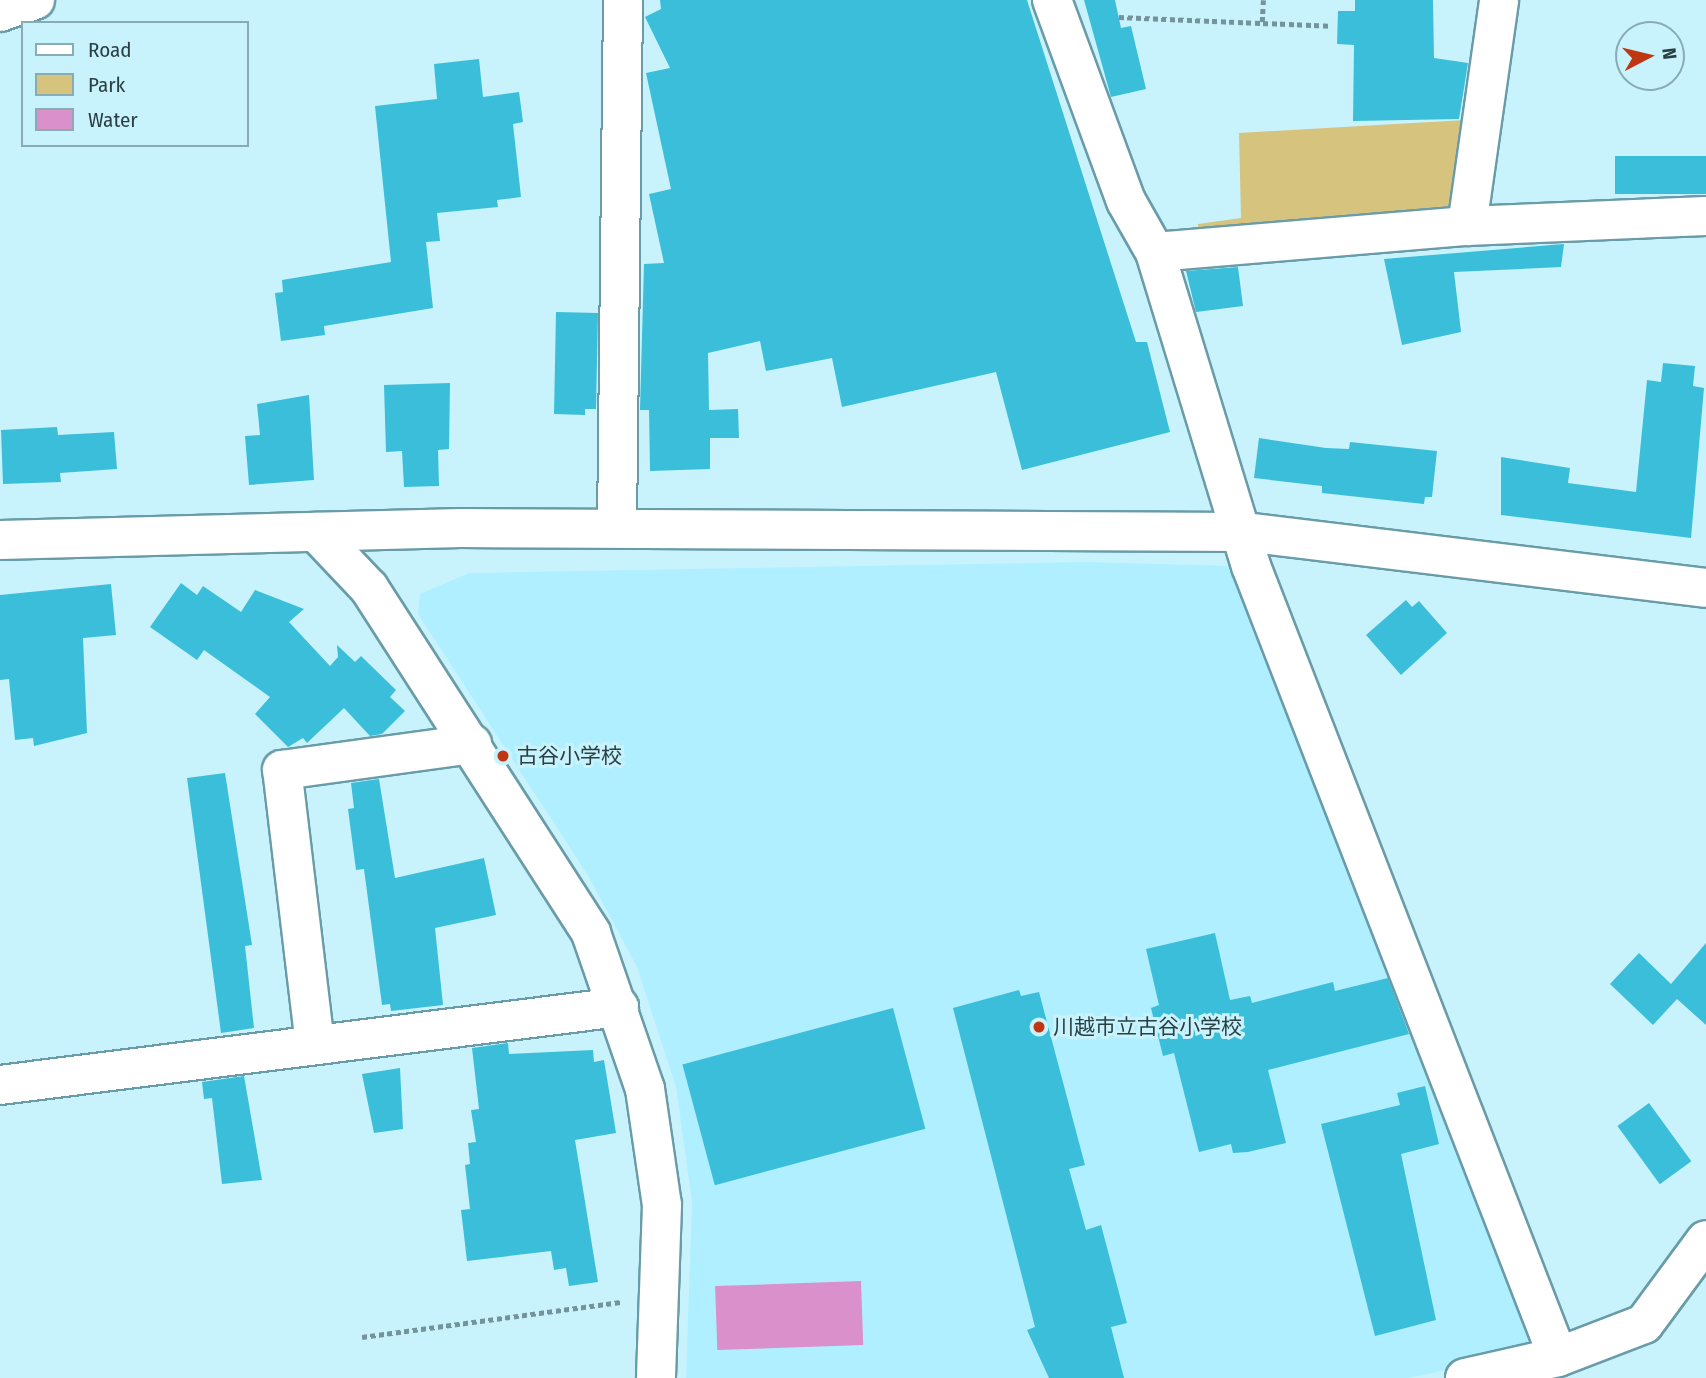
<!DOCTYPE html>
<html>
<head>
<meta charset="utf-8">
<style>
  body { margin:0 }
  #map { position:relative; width:1706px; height:1378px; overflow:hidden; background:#c8f3fd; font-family:"Fira Sans Condensed","Noto Sans JP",sans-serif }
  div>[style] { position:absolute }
  .built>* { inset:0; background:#b0efff }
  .green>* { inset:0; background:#d6c37d }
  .water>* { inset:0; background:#da90ca; transform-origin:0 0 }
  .building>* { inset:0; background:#3abed9; transform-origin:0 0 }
  .path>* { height:4.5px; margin-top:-2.25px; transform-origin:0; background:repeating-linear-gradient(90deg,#74939b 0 5px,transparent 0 8.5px) }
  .roads { filter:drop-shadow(2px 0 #699ca8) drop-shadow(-2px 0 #699ca8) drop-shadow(0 2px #699ca8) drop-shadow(0 -2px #699ca8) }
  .minor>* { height:38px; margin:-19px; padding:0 19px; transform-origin:19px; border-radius:19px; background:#fff }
  .dots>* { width:19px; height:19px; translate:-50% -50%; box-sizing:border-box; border:4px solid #c8f3fd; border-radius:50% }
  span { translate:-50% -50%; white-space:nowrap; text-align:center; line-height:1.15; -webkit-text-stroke:6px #c8f3fd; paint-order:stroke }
  .poi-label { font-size:21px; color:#2a3f44 }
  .left { translate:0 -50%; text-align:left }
  .legend { position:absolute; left:21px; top:21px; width:228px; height:126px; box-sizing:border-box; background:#c8f3fd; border:2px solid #89abb3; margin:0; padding:9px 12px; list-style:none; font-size:21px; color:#2a3f44 }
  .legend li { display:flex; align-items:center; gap:14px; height:35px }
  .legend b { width:35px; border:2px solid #89abb3 }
  .north { position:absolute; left:1615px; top:21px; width:70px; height:70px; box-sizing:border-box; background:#c8f3fd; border:2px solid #89abb3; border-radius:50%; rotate:83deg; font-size:19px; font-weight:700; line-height:28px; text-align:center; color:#2a3f44 }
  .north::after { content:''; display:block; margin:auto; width:24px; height:32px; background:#c03611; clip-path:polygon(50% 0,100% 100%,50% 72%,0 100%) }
</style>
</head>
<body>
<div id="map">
  <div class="built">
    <i style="clip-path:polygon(1085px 562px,1232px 566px,1535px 1351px,1408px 1378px,686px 1378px,692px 1202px,676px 1087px,637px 967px,589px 877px,418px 614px,420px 594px,469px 573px)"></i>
  </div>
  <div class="green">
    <i style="clip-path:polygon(1465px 120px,1454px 209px,1199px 235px,1198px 224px,1241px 218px,1239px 133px)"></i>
  </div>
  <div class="water">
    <i style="left:861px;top:1281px;width:64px;height:146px;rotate:88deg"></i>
  </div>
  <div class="building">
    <i style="clip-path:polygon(660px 0,1027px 0,1136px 342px,1147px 342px,1170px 432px,1022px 470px,996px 372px,842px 407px,832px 358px,766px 371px,760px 341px,708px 353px,709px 410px,738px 409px,739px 438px,710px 438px,710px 469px,650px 471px,649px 410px,640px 410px,644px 264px,664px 263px,649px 194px,671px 189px,646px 73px,670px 68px,645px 17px,661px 9px)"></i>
    <i style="clip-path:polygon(1084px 0,1115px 0,1121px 28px,1131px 26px,1146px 89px,1111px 97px)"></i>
    <i style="clip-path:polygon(1355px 0,1433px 0,1434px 58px,1468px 63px,1459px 119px,1353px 121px,1354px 45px,1337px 44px,1338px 11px,1355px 11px)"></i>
    <i style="clip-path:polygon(479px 59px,483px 97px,519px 92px,523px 122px,513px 124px,521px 197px,497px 200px,498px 207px,437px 213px,440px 241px,426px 242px,433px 308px,324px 326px,325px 335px,281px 341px,275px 293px,283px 292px,282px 280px,391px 262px,375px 106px,437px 99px,434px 64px)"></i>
    <i style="left:1706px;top:156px;width:38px;height:91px;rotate:90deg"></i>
    <i style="clip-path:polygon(1564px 244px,1561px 267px,1454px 272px,1461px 332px,1402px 345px,1384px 259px)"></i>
    <i style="clip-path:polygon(1238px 267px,1243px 306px,1196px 312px,1186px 271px)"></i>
    <i style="clip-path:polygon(556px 312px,598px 313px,596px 409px,585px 409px,585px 415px,554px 414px)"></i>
    <i style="clip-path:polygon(1663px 363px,1695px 366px,1693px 386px,1704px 388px,1691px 538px,1501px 515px,1501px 457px,1570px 468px,1568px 483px,1636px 492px,1647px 380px,1661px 382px)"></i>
    <i style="clip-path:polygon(450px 383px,449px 449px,438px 450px,439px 486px,404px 487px,402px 451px,386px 452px,384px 385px)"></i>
    <i style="clip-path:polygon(309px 395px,314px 480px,249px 485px,245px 436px,260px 435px,257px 404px)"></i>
    <i style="clip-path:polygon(57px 427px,58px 435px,114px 432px,117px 469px,60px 473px,61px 482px,3px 484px,1px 430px)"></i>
    <i style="clip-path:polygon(1259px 438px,1326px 448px,1349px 449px,1350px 442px,1437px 451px,1432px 497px,1425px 497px,1424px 504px,1322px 493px,1322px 486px,1254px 478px)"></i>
    <i style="clip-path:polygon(181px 583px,197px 595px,203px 586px,241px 612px,255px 590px,304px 609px,289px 622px,330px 666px,338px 657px,337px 645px,355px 662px,361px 656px,396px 690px,390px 697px,405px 711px,382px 734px,370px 736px,344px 708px,307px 743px,303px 738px,288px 747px,255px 714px,270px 697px,204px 650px,197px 660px,150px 627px)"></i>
    <i style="clip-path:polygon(111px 584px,116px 635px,83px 638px,87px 733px,34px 746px,33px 738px,15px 740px,9px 679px,0 680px,0 595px)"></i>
    <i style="clip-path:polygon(1406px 600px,1412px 607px,1419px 601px,1447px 633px,1401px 675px,1366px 635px)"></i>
    <i style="clip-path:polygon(225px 773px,252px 945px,245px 946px,254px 1028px,221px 1033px,187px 778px)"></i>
    <i style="clip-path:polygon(379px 779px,395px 878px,484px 858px,496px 915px,435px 928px,443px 1005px,391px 1011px,390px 1004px,382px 1005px,364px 869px,356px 870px,348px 809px,354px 808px,351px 783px)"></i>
    <i style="clip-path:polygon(1215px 933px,1230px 1000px,1250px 996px,1252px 1003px,1333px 982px,1335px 991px,1388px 978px,1409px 1034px,1268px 1070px,1286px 1143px,1248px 1152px,1233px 1153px,1231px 1144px,1199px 1152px,1174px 1053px,1163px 1056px,1151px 1008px,1159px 1005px,1146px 949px)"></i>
    <i style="clip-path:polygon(1706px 943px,1706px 1025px,1677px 999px,1653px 1025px,1610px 984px,1639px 953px,1671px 984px)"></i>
    <i style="clip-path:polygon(1019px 990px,1021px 996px,1039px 992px,1085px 1165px,1069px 1169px,1086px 1230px,1101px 1225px,1127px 1323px,1111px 1327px,1124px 1378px,1049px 1378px,1027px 1330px,1035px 1327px,953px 1008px)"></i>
    <i style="left:893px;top:1008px;width:125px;height:218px;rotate:75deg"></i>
    <i style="clip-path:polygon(508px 1043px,509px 1054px,593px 1050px,594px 1062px,604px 1060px,616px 1133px,575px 1140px,598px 1282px,569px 1286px,566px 1268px,554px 1270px,551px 1251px,467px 1261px,461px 1210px,470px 1209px,465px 1165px,470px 1164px,468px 1143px,476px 1142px,471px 1110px,479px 1109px,472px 1048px)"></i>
    <i style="clip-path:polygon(400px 1068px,403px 1129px,374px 1133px,362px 1074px)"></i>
    <i style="clip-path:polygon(244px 1076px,262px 1180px,222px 1184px,212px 1098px,204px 1099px,202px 1082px)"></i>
    <i style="clip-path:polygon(1425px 1086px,1439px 1144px,1401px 1154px,1436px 1320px,1375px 1336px,1321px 1124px,1400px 1105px,1397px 1093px)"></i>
    <i style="left:1649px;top:1103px;width:72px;height:39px;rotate:54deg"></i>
  </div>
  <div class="path">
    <i style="left:1119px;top:17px;width:211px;rotate:2.4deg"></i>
    <i style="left:1262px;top:22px;width:22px;rotate:-87deg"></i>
    <i style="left:362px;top:1337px;width:261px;rotate:-7.7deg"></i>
  </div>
  <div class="roads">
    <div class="minor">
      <i style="left:1052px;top:0;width:214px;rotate:69.8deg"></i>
      <i style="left:1126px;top:201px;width:59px;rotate:60.4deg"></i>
      <i style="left:1155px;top:252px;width:328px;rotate:73deg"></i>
      <i style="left:1251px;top:566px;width:848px;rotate:68.79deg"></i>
      <i style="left:0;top:12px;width:37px;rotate:-19deg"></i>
      <i style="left:1467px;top:226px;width:239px;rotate:-2.4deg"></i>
      <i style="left:1155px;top:252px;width:313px;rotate:-4.8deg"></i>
      <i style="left:1467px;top:226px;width:228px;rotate:-81.9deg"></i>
      <i style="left:617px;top:528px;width:528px;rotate:-89.35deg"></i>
      <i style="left:316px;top:532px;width:77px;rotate:46.6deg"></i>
      <i style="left:369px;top:588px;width:410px;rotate:57.2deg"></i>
      <i style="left:591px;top:933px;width:165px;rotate:70.9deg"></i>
      <i style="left:645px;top:1089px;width:117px;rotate:81.7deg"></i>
      <i style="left:662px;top:1205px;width:173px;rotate:92deg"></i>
      <i style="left:0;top:540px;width:461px;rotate:-1.5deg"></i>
      <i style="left:461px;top:528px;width:783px;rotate:0.29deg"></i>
      <i style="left:1244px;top:532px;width:465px;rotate:6.9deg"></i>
      <i style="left:315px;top:1045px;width:277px;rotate:-96.8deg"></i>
      <i style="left:282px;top:770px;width:192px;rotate:-7.8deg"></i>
      <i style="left:0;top:1085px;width:624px;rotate:-7.18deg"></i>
      <i style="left:1465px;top:1378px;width:95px;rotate:-12.7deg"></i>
      <i style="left:1558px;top:1357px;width:92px;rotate:-21deg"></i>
      <i style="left:1644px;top:1324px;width:104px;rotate:-53.6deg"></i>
    </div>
  </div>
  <div class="dots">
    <i style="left:503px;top:756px;background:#c03611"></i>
    <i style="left:1039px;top:1027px;background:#c03611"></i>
  </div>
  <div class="poi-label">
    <span class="left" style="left:517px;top:756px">古谷小学校</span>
    <span class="left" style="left:1053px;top:1027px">川越市立古谷小学校</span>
  </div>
  <ul class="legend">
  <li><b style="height:9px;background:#fff"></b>Road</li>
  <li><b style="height:19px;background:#d6c37d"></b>Park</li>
  <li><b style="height:19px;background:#da90ca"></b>Water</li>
  </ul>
  <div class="north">N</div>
</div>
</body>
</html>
